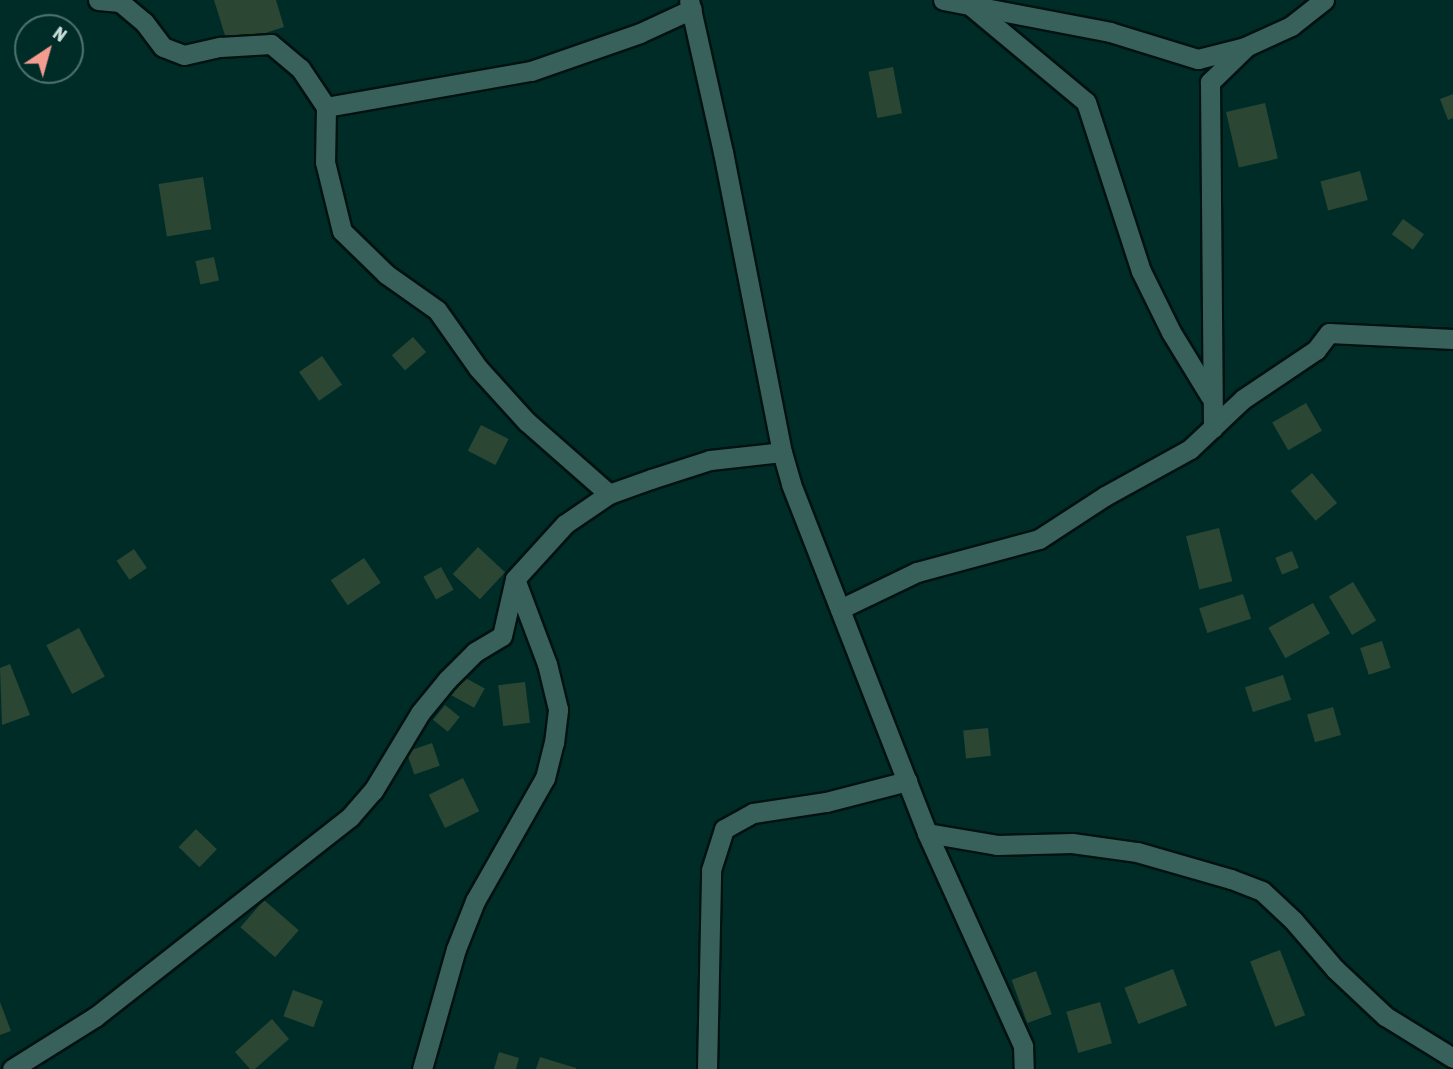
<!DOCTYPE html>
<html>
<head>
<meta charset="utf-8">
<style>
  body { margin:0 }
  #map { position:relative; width:1453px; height:1069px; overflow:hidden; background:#002c28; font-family:"Asap Condensed",sans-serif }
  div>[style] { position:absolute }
  .building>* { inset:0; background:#2b4633; transform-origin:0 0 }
  .roads { filter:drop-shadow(2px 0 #011210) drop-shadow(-2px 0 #011210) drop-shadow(0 2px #011210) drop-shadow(0 -2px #011210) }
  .minor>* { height:19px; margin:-9.5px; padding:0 9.5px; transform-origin:9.5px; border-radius:9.5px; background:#39615b }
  span { translate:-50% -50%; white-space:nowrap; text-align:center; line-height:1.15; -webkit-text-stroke:5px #002c28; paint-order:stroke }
  .north { position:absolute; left:14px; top:14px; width:70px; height:70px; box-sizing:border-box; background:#002c28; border:2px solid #50736f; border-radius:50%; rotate:36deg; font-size:19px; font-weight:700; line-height:28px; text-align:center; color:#c9deda }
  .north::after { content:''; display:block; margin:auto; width:24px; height:32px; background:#f59c91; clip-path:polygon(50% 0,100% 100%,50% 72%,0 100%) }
</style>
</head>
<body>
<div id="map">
  <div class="building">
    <i style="clip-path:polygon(214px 0,276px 0,284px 27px,228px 45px)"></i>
    <i style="left:893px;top:67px;width:47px;height:25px;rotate:79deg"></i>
    <i style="clip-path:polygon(1453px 94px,1453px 118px,1448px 120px,1440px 99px)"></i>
    <i style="left:1265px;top:103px;width:57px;height:40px;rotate:77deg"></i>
    <i style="left:1360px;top:171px;width:30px;height:41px;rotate:75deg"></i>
    <i style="left:203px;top:177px;width:53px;height:45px;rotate:81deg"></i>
    <i style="left:1403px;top:219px;width:26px;height:19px;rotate:36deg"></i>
    <i style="left:214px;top:257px;width:24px;height:19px;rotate:78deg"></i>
    <i style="left:413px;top:337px;width:20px;height:28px;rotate:49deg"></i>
    <i style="left:322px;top:356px;width:35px;height:28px;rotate:55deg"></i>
    <i style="left:1306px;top:403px;width:32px;height:39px;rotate:60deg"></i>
    <i style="left:481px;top:425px;width:31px;height:29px;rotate:27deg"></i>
    <i style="left:1312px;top:473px;width:39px;height:28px;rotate:50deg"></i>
    <i style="left:1219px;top:528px;width:55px;height:34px;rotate:76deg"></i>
    <i style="left:478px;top:547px;width:37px;height:37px;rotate:43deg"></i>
    <i style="left:134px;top:549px;width:23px;height:21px;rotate:56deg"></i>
    <i style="left:1292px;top:551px;width:18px;height:18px;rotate:68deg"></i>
    <i style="left:364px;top:558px;width:30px;height:40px;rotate:56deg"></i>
    <i style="left:441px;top:567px;width:26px;height:20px;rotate:61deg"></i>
    <i style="left:1353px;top:582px;width:45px;height:28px;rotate:59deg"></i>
    <i style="left:1243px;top:594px;width:26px;height:46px;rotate:72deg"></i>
    <i style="left:1313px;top:603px;width:35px;height:51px;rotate:61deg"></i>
    <i style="left:79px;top:628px;width:55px;height:37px;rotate:62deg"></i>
    <i style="left:1382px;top:641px;width:28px;height:23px;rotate:72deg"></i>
    <i style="clip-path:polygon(10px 664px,30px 715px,2px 725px,0 668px)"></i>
    <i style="left:1283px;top:675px;width:26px;height:40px;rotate:72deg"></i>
    <i style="left:462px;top:676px;width:26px;height:22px;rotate:29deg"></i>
    <i style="left:525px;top:682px;width:41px;height:27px;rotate:83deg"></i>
    <i style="left:445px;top:705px;width:19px;height:19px;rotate:39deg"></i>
    <i style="left:1333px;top:707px;width:29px;height:27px;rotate:74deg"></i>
    <i style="left:988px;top:728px;width:28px;height:25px;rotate:84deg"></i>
    <i style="left:432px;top:743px;width:24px;height:27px;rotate:71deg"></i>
    <i style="left:463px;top:778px;width:37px;height:38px;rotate:64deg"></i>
    <i style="left:196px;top:829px;width:29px;height:25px;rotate:44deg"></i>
    <i style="left:264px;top:900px;width:46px;height:36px;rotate:41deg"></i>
    <i style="left:1280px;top:950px;width:70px;height:32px;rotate:69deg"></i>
    <i style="left:1173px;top:969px;width:39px;height:52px;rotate:69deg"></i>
    <i style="left:1036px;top:971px;width:46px;height:26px;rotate:70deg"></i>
    <i style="left:293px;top:990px;width:32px;height:28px;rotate:20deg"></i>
    <i style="clip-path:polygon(0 1002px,11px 1031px,0 1035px)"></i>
    <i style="left:1100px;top:1002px;width:43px;height:35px;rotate:74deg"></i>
    <i style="clip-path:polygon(272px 1019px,289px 1039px,255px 1069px,250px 1069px,235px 1052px)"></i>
    <i style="clip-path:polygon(499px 1052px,519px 1058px,516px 1069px,494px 1069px)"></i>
    <i style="clip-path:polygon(540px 1057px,576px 1068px,576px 1069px,536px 1069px)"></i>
  </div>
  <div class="roads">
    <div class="minor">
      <i style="left:98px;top:0;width:22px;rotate:5deg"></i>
      <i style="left:120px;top:2px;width:31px;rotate:40deg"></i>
      <i style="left:144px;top:22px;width:31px;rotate:53deg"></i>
      <i style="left:163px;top:47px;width:22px;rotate:21deg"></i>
      <i style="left:184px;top:55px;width:37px;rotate:-13deg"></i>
      <i style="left:220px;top:47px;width:51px;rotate:-3.4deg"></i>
      <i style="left:271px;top:44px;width:38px;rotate:40deg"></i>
      <i style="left:300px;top:68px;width:47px;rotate:56.3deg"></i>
      <i style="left:326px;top:107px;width:208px;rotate:-10deg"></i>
      <i style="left:531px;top:71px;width:115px;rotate:-19.2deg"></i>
      <i style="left:640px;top:33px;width:57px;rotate:-24.8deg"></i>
      <i style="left:689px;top:0;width:156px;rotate:77.4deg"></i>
      <i style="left:723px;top:152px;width:306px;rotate:78.9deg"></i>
      <i style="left:782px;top:452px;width:33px;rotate:74deg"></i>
      <i style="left:791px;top:484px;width:375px;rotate:68.7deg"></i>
      <i style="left:927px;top:833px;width:234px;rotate:65.7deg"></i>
      <i style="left:1023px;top:1046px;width:23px;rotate:88deg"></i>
      <i style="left:943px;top:0;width:170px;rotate:10.8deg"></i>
      <i style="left:1110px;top:32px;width:92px;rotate:17.1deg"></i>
      <i style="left:1198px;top:59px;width:49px;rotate:-14.3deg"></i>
      <i style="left:1245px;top:47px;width:51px;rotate:-24.5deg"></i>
      <i style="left:1291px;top:26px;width:42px;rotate:-38.2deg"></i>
      <i style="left:972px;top:7px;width:148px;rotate:39.8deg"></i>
      <i style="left:1086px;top:102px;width:178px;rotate:72deg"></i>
      <i style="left:1141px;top:271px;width:68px;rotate:63.8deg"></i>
      <i style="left:1171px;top:332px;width:75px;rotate:58.6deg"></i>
      <i style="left:326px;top:107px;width:55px;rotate:91deg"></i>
      <i style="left:325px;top:162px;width:71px;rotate:76.2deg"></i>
      <i style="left:342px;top:231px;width:62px;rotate:44.3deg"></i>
      <i style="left:386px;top:274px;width:62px;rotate:35.2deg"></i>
      <i style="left:437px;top:310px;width:71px;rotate:54.7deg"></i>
      <i style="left:478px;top:368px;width:73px;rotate:47.8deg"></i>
      <i style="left:527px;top:422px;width:109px;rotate:41.3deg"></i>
      <i style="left:1213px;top:428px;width:346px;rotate:-90.5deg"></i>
      <i style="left:1210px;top:82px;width:49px;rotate:-44.2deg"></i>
      <i style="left:840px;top:609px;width:85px;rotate:-25.7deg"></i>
      <i style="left:917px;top:572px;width:126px;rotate:-15.1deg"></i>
      <i style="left:1039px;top:539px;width:79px;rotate:-33.1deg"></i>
      <i style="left:1105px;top:496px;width:97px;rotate:-28.9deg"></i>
      <i style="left:1190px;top:449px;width:73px;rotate:-43.3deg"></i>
      <i style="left:1243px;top:399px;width:88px;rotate:-33.9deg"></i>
      <i style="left:1316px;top:350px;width:21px;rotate:-53deg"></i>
      <i style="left:1329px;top:333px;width:124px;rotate:2.8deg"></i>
      <i style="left:927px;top:833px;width:71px;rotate:9.7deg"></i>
      <i style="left:997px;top:845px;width:75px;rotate:-1.5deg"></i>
      <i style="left:1072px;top:843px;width:66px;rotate:7.9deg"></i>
      <i style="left:1137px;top:852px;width:98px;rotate:16deg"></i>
      <i style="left:1231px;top:879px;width:33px;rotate:21deg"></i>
      <i style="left:1262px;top:891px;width:42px;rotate:43.1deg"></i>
      <i style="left:1293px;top:920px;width:65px;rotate:49.4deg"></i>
      <i style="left:1335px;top:969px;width:69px;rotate:43.2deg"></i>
      <i style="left:1385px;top:1016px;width:80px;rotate:31.7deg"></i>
      <i style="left:12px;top:1069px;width:98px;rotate:-32.1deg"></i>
      <i style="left:95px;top:1017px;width:324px;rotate:-38.1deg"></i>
      <i style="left:350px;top:817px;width:35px;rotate:-49deg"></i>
      <i style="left:373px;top:791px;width:91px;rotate:-58.9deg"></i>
      <i style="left:420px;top:713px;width:43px;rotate:-50.7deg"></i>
      <i style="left:447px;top:680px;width:40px;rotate:-45deg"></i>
      <i style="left:475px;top:652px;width:31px;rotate:-31deg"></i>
      <i style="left:502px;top:636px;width:58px;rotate:-77.2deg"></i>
      <i style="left:515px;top:579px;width:74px;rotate:-47.7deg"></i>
      <i style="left:565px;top:524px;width:53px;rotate:-34.3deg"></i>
      <i style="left:609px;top:494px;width:45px;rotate:-19.7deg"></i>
      <i style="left:651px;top:479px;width:62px;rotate:-17.9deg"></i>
      <i style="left:710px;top:460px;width:72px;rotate:-6.3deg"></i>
      <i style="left:422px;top:1069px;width:125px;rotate:-74.2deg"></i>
      <i style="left:456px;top:949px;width:52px;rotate:-68.4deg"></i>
      <i style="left:475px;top:901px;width:142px;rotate:-60.4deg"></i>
      <i style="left:545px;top:778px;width:36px;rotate:-76deg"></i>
      <i style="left:554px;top:743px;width:34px;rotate:-83deg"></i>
      <i style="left:558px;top:709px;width:46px;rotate:-103.7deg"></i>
      <i style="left:547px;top:664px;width:91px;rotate:-110.6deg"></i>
      <i style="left:707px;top:1069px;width:199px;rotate:-88.8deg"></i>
      <i style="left:711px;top:870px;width:43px;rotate:-72.4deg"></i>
      <i style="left:724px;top:829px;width:33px;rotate:-29deg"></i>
      <i style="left:753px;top:813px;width:74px;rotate:-8.6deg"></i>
      <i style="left:826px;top:802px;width:84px;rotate:-14.5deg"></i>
    </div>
  </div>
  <div class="north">N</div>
</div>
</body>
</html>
